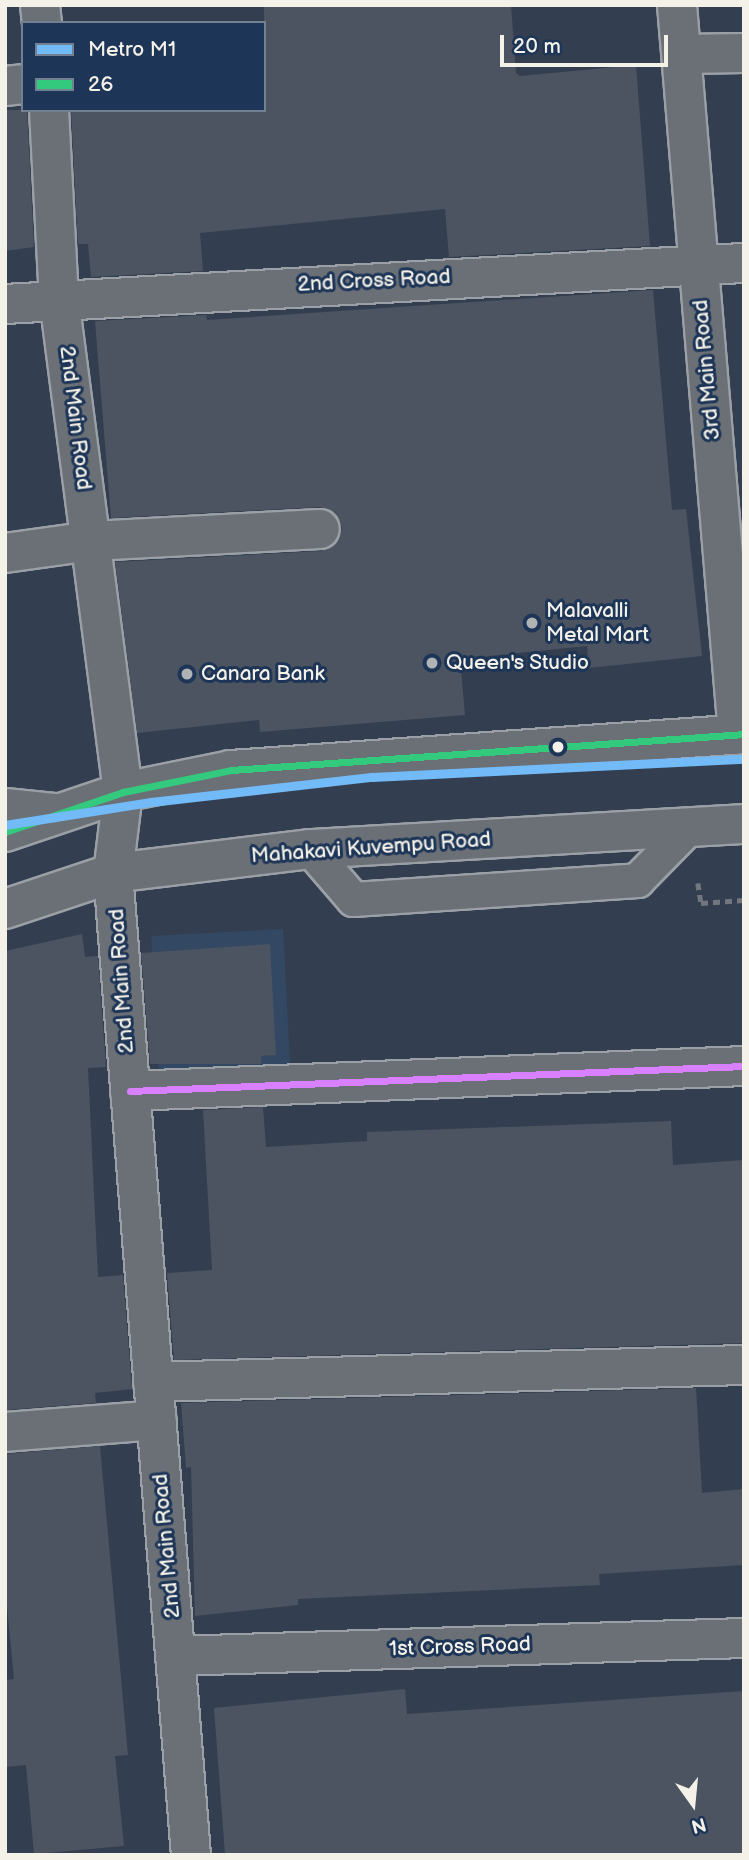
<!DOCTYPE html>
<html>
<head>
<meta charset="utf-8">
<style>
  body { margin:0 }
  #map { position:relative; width:749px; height:1860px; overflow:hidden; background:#333f50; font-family:"Balsamiq Sans",sans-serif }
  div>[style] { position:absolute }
  .built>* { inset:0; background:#334863; transform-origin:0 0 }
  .building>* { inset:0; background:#4b5460 }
  .path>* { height:4.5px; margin-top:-2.25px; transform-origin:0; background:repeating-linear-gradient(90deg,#72777f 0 7px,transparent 0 12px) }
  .roads { filter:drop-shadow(2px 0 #9ba0a6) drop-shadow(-2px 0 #9ba0a6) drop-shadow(0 2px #9ba0a6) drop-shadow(0 -2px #9ba0a6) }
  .lane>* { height:33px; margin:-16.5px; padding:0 16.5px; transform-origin:16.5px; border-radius:16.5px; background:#6b7077 }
  .street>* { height:38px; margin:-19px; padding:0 19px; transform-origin:19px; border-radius:19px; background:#6b7077 }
  .secondary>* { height:38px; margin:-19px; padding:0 19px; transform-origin:19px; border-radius:19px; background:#6b7077 }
  .bus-1>* { height:7px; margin:-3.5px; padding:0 3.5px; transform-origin:3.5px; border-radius:3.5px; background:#33ca7d }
  .bus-2>* { height:7px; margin:-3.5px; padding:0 3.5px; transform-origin:3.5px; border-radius:3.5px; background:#d880ff }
  .metro-1>* { height:9px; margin:-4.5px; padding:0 4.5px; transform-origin:4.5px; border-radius:4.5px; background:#73baf8 }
  .dots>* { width:19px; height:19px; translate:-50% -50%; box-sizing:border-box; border:4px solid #1d3557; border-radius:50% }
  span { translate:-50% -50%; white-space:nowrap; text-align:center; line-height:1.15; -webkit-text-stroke:6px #1d3557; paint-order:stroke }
  .street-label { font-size:21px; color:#f4f1e8 }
  .poi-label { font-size:21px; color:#f4f1e8 }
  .left { translate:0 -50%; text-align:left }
  .frame { position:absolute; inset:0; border:7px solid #f4f1e8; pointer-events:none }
  .legend { position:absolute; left:21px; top:21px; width:245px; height:91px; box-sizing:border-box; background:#1d3557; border:2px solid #738091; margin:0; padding:9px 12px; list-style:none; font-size:21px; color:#f4f1e8 }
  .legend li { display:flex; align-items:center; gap:14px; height:35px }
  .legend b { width:35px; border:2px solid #738091 }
  .north { position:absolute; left:658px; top:1769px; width:70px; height:70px; -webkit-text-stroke:5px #1d3557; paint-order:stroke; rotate:165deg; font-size:19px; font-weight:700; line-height:28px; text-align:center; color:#f4f1e8 }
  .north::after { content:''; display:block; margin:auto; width:24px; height:32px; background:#f4f1e8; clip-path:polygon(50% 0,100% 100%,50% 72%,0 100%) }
  .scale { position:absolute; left:500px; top:35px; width:168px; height:32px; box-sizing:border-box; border:4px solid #f4f1e8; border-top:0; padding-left:9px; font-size:21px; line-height:24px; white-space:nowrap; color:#f4f1e8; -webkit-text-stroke:5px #1d3557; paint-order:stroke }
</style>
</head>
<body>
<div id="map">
  <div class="built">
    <i style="left:283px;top:929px;width:137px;height:132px;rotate:87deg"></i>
  </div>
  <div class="building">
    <i style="clip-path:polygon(264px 5px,511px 5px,516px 73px,520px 76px,636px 65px,650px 246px,449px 257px,445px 209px,200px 233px,203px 271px,91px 277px,88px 244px,78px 244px,71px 110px,264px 110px)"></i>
    <i style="clip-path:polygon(5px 110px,27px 110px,34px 247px,5px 251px)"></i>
    <i style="clip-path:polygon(653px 290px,672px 510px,686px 509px,702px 656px,589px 668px,587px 646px,460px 659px,465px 715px,260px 732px,259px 720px,137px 733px,115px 562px,321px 551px,339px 539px,342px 527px,330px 510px,319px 507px,111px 518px,95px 321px,206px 315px,207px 320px)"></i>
    <i style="clip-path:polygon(82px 934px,85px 957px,98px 956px,106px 1067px,88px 1068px,98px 1277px,123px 1275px,132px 1389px,95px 1393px,96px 1403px,5px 1410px,5px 951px)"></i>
    <i style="clip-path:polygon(270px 944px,276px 1055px,261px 1056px,261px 1064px,150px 1064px,141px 953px)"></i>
    <i style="clip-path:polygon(263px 1107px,266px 1147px,367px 1141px,367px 1132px,671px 1121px,673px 1165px,744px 1160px,744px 1343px,174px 1360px,167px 1273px,212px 1270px,203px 1110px)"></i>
    <i style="clip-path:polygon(696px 1388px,702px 1493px,744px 1489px,744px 1565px,599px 1574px,600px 1585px,298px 1599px,298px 1605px,195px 1616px,191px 1467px,186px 1468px,181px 1403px)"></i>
    <i style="clip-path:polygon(100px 1446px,128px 1755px,115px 1756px,124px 1846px,34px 1854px,26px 1765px,5px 1767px,5px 1680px,14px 1679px,5px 1585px,5px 1454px)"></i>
    <i style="clip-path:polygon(405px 1689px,407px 1714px,744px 1691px,744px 1855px,225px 1855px,214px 1708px)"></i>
  </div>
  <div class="path">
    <i style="left:698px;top:883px;width:20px;rotate:81deg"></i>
    <i style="left:701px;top:903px;width:43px;rotate:-4deg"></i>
  </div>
  <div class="roads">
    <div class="lane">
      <i style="left:310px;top:849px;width:66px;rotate:49.3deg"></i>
      <i style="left:353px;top:899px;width:285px;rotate:-3.8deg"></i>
      <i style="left:637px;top:880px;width:76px;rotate:-45.5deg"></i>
    </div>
    <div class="street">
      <i style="left:40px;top:5px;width:18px;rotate:84deg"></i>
      <i style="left:677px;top:5px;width:732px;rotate:85.22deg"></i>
      <i style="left:682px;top:54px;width:62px;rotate:-0.9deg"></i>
      <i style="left:5px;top:86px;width:18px;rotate:-6deg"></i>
      <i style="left:49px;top:110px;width:189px;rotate:87deg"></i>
      <i style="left:59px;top:299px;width:497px;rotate:82.6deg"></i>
      <i style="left:123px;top:792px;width:82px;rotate:97deg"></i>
      <i style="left:113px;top:873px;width:985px;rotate:85.46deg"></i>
      <i style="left:5px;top:304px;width:740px;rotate:-3.18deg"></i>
      <i style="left:5px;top:553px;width:87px;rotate:-7.9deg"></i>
      <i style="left:91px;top:541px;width:229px;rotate:-3deg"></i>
      <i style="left:5px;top:808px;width:49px;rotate:5.8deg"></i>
      <i style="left:130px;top:1091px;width:615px;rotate:-2.33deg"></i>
      <i style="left:153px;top:1382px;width:591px;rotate:-1.65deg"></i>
      <i style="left:5px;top:1432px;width:152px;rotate:-4.5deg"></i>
      <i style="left:175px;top:1656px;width:569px;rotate:-1.81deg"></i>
    </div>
    <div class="secondary">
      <i style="left:5px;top:832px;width:125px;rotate:-18.7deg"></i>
      <i style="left:123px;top:792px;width:110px;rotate:-11.5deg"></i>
      <i style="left:231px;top:770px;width:514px;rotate:-4.01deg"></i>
      <i style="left:5px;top:909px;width:114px;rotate:-18.4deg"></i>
      <i style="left:113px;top:873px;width:198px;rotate:-6.9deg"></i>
      <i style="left:310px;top:849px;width:435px;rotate:-3.3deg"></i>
    </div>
  </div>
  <div class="bus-1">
    <i style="left:5px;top:832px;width:125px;rotate:-18.7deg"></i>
    <i style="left:123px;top:792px;width:110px;rotate:-11.5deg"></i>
    <i style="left:231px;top:770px;width:514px;rotate:-4.01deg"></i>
  </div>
  <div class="bus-2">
    <i style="left:130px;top:1091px;width:615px;rotate:-2.33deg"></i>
  </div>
  <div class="metro-1">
    <i style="left:5px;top:825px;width:148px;rotate:-9deg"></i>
    <i style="left:151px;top:802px;width:222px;rotate:-6.5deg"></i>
    <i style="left:372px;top:777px;width:372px;rotate:-2.8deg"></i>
  </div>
  <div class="dots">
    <i style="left:532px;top:623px;background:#b0b3b3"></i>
    <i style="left:432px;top:663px;background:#b0b3b3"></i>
    <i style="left:187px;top:674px;background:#b0b3b3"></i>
    <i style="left:558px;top:747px;background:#f4f1e8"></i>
  </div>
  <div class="street-label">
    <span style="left:374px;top:281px;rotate:-3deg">2nd Cross Road</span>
    <span style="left:707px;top:370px;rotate:-95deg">3rd Main Road</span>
    <span style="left:75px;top:418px;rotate:83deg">2nd Main Road</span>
    <span style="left:371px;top:848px;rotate:-4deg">Mahakavi Kuvempu Road</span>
    <span style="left:122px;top:981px;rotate:-94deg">2nd Main Road</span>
    <span style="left:167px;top:1546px;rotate:-95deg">2nd Main Road</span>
    <span style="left:460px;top:1647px;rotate:-2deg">1st Cross Road</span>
  </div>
  <div class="poi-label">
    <span class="left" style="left:546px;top:623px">Malavalli<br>Metal Mart</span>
    <span class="left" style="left:446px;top:663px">Queen's Studio</span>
    <span class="left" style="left:201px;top:674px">Canara Bank</span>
  </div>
  <div class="frame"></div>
  <ul class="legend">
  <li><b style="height:9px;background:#73baf8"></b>Metro M1</li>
  <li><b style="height:9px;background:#33ca7d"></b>26</li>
  </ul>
  <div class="north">N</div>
  <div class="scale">20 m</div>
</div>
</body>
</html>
